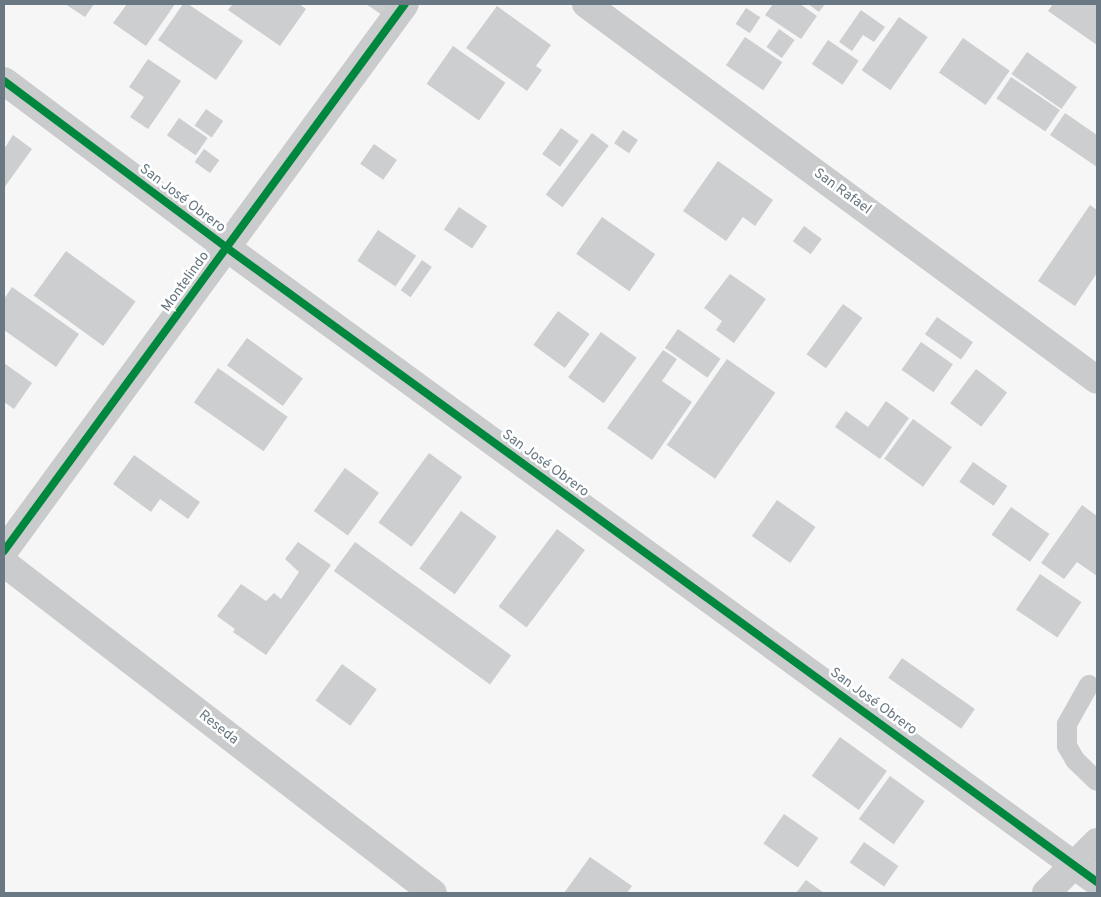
<!DOCTYPE html>
<html>
<head>
<meta charset="utf-8">
<style>
  body { margin:0 }
  #map { position:relative; width:1101px; height:897px; overflow:hidden; background:#f6f6f6; font-family:Overpass,sans-serif }
  div>[style] { position:absolute }
  .building>* { inset:0; background:#cdcecf; transform-origin:0 0 }
  .lane>* { height:20px; margin:-10px; padding:0 10px; transform-origin:10px; border-radius:10px; background:#c9cbcc }
  .street>* { height:28px; margin:-14px; padding:0 14px; transform-origin:14px; border-radius:14px; background:#c9cbcc }
  .cycleway>* { height:8px; margin:-4px; padding:0 4px; transform-origin:4px; border-radius:4px; background:#00873e }
  span { translate:-50% -50%; white-space:nowrap; text-align:center; line-height:1.15; -webkit-text-stroke:5px #fff; paint-order:stroke }
  .street-label { font-size:14px; color:#697882 }
  .frame { position:absolute; inset:0; border:5px solid #697882; pointer-events:none }
</style>
</head>
<body>
<div id="map">
  <div class="building">
    <i style="clip-path:polygon(65px 4px,94px 4px,85px 17px)"></i>
    <i style="clip-path:polygon(127px 4px,175px 4px,146px 46px,113px 23px)"></i>
    <i style="clip-path:polygon(183px 4px,188px 4px,243px 41px,216px 80px,158px 40px)"></i>
    <i style="clip-path:polygon(233px 4px,299px 4px,306px 9px,280px 46px,228px 10px)"></i>
    <i style="clip-path:polygon(366px 4px,394px 4px,385px 17px)"></i>
    <i style="clip-path:polygon(773px 4px,800px 4px,817px 16px,801px 39px,765px 15px)"></i>
    <i style="clip-path:polygon(808px 4px,825px 4px,819px 12px)"></i>
    <i style="clip-path:polygon(1053px 4px,1097px 4px,1097px 45px,1048px 11px)"></i>
    <i style="clip-path:polygon(497px 6px,551px 45px,536px 66px,542px 70px,527px 91px,466px 48px)"></i>
    <i style="left:746px;top:8px;width:17px;height:19px;rotate:33deg"></i>
    <i style="clip-path:polygon(861px 10px,885px 27px,874px 42px,863px 35px,852px 51px,839px 42px)"></i>
    <i style="left:899px;top:17px;width:35px;height:65px;rotate:35deg"></i>
    <i style="left:779px;top:29px;width:19px;height:22px;rotate:35deg"></i>
    <i style="left:745px;top:37px;width:45px;height:34px;rotate:34deg"></i>
    <i style="left:963px;top:38px;width:57px;height:42px;rotate:35deg"></i>
    <i style="left:828px;top:40px;width:37px;height:29px;rotate:34deg"></i>
    <i style="left:453px;top:46px;width:64px;height:46px;rotate:35deg"></i>
    <i style="left:1027px;top:52px;width:61px;height:27px;rotate:35deg"></i>
    <i style="clip-path:polygon(148px 59px,181px 81px,148px 129px,130px 117px,144px 97px,129px 87px)"></i>
    <i style="left:1011px;top:77px;width:59px;height:26px;rotate:34deg"></i>
    <i style="left:206px;top:109px;width:21px;height:20px;rotate:35deg"></i>
    <i style="clip-path:polygon(1065px 113px,1097px 135px,1097px 167px,1050px 135px)"></i>
    <i style="left:179px;top:118px;width:35px;height:21px;rotate:35deg"></i>
    <i style="left:561px;top:128px;width:22px;height:32px;rotate:36deg"></i>
    <i style="left:623px;top:130px;width:18px;height:16px;rotate:34deg"></i>
    <i style="left:592px;top:133px;width:21px;height:77px;rotate:37deg"></i>
    <i style="clip-path:polygon(13px 135px,32px 149px,4px 188px,4px 149px)"></i>
    <i style="left:374px;top:144px;width:28px;height:24px;rotate:35deg"></i>
    <i style="left:204px;top:149px;width:19px;height:16px;rotate:36deg"></i>
    <i style="clip-path:polygon(718px 161px,773px 200px,755px 226px,743px 217px,726px 241px,683px 211px)"></i>
    <i style="clip-path:polygon(1090px 205px,1097px 210px,1097px 273px,1075px 306px,1038px 281px)"></i>
    <i style="left:459px;top:207px;width:34px;height:27px;rotate:34deg"></i>
    <i style="left:602px;top:217px;width:65px;height:45px;rotate:35deg"></i>
    <i style="left:804px;top:226px;width:22px;height:19px;rotate:36deg"></i>
    <i style="left:378px;top:230px;width:46px;height:37px;rotate:34deg"></i>
    <i style="left:66px;top:251px;width:86px;height:55px;rotate:36deg"></i>
    <i style="left:422px;top:260px;width:12px;height:37px;rotate:35deg"></i>
    <i style="clip-path:polygon(730px 274px,766px 299px,734px 343px,716px 330px,722px 321px,704px 308px)"></i>
    <i style="clip-path:polygon(12px 287px,79px 334px,56px 367px,4px 330px,4px 299px)"></i>
    <i style="left:843px;top:304px;width:24px;height:62px;rotate:36deg"></i>
    <i style="left:558px;top:311px;width:39px;height:42px;rotate:36deg"></i>
    <i style="left:937px;top:317px;width:44px;height:21px;rotate:35deg"></i>
    <i style="left:678px;top:329px;width:52px;height:23px;rotate:35deg"></i>
    <i style="left:601px;top:332px;width:44px;height:56px;rotate:36deg"></i>
    <i style="left:247px;top:338px;width:69px;height:34px;rotate:36deg"></i>
    <i style="left:921px;top:342px;width:39px;height:34px;rotate:35deg"></i>
    <i style="clip-path:polygon(663px 350px,677px 359px,662px 381px,692px 402px,652px 460px,607px 428px)"></i>
    <i style="left:727px;top:359px;width:59px;height:105px;rotate:35deg"></i>
    <i style="clip-path:polygon(4px 363px,32px 383px,14px 409px,4px 402px)"></i>
    <i style="left:218px;top:368px;width:85px;height:42px;rotate:35deg"></i>
    <i style="left:976px;top:369px;width:39px;height:43px;rotate:37deg"></i>
    <i style="clip-path:polygon(886px 401px,909px 418px,880px 459px,835px 427px,846px 411px,868px 427px)"></i>
    <i style="left:913px;top:419px;width:48px;height:49px;rotate:36deg"></i>
    <i style="left:429px;top:453px;width:41px;height:86px;rotate:36deg"></i>
    <i style="clip-path:polygon(134px 455px,200px 502px,188px 519px,160px 499px,151px 512px,113px 484px)"></i>
    <i style="left:973px;top:462px;width:42px;height:24px;rotate:35deg"></i>
    <i style="left:345px;top:468px;width:42px;height:53px;rotate:36deg"></i>
    <i style="left:777px;top:500px;width:47px;height:44px;rotate:35deg"></i>
    <i style="clip-path:polygon(1082px 505px,1097px 516px,1097px 576px,1077px 562px,1064px 579px,1041px 563px)"></i>
    <i style="left:1011px;top:507px;width:47px;height:34px;rotate:35deg"></i>
    <i style="left:461px;top:511px;width:44px;height:71px;rotate:36deg"></i>
    <i style="left:557px;top:529px;width:35px;height:97px;rotate:37deg"></i>
    <i style="clip-path:polygon(298px 542px,331px 565px,266px 655px,233px 632px,235px 629px,217px 616px,241px 584px,266px 601px,274px 593px,281px 599px,299px 572px,285px 559px)"></i>
    <i style="left:355px;top:542px;width:193px;height:36px;rotate:36deg"></i>
    <i style="left:1040px;top:574px;width:50px;height:43px;rotate:34deg"></i>
    <i style="left:902px;top:658px;width:89px;height:24px;rotate:35deg"></i>
    <i style="left:342px;top:664px;width:43px;height:45px;rotate:36deg"></i>
    <i style="left:840px;top:737px;width:58px;height:48px;rotate:36deg"></i>
    <i style="left:890px;top:776px;width:43px;height:53px;rotate:36deg"></i>
    <i style="left:784px;top:814px;width:42px;height:36px;rotate:35deg"></i>
    <i style="left:864px;top:842px;width:42px;height:25px;rotate:35deg"></i>
    <i style="clip-path:polygon(590px 857px,632px 886px,627px 893px,564px 893px)"></i>
    <i style="clip-path:polygon(806px 880px,824px 893px,796px 893px)"></i>
  </div>
  <div class="lane">
    <i style="left:1089px;top:685px;width:45px;rotate:119.4deg"></i>
    <i style="left:1067px;top:724px;width:22px;rotate:90deg"></i>
    <i style="left:1067px;top:746px;width:16px;rotate:60deg"></i>
    <i style="left:1075px;top:760px;width:30px;rotate:44deg"></i>
  </div>
  <div class="street">
    <i style="left:586px;top:4px;width:634px;rotate:36.35deg"></i>
    <i style="left:4px;top:81px;width:279px;rotate:36.8deg"></i>
    <i style="left:227px;top:248px;width:1077px;rotate:36.08deg"></i>
    <i style="left:4px;top:551px;width:678px;rotate:-53.76deg"></i>
    <i style="left:4px;top:563px;width:541px;rotate:37.57deg"></i>
    <i style="left:1046px;top:893px;width:72px;rotate:-45deg"></i>
  </div>
  <div class="cycleway">
    <i style="left:4px;top:81px;width:279px;rotate:36.8deg"></i>
    <i style="left:227px;top:248px;width:1077px;rotate:36.08deg"></i>
    <i style="left:4px;top:551px;width:678px;rotate:-53.76deg"></i>
  </div>
  <div class="street-label">
    <span style="left:842px;top:192px;rotate:36deg">San Rafael</span>
    <span style="left:182px;top:199px;rotate:37deg">San José Obrero</span>
    <span style="left:186px;top:282px;rotate:-54deg">Montelindo</span>
    <span style="left:545px;top:464px;rotate:36deg">San José Obrero</span>
    <span style="left:873px;top:702px;rotate:36deg">San José Obrero</span>
    <span style="left:218px;top:728px;rotate:38deg">Reseda</span>
  </div>
  <div class="frame"></div>
</div>
</body>
</html>
